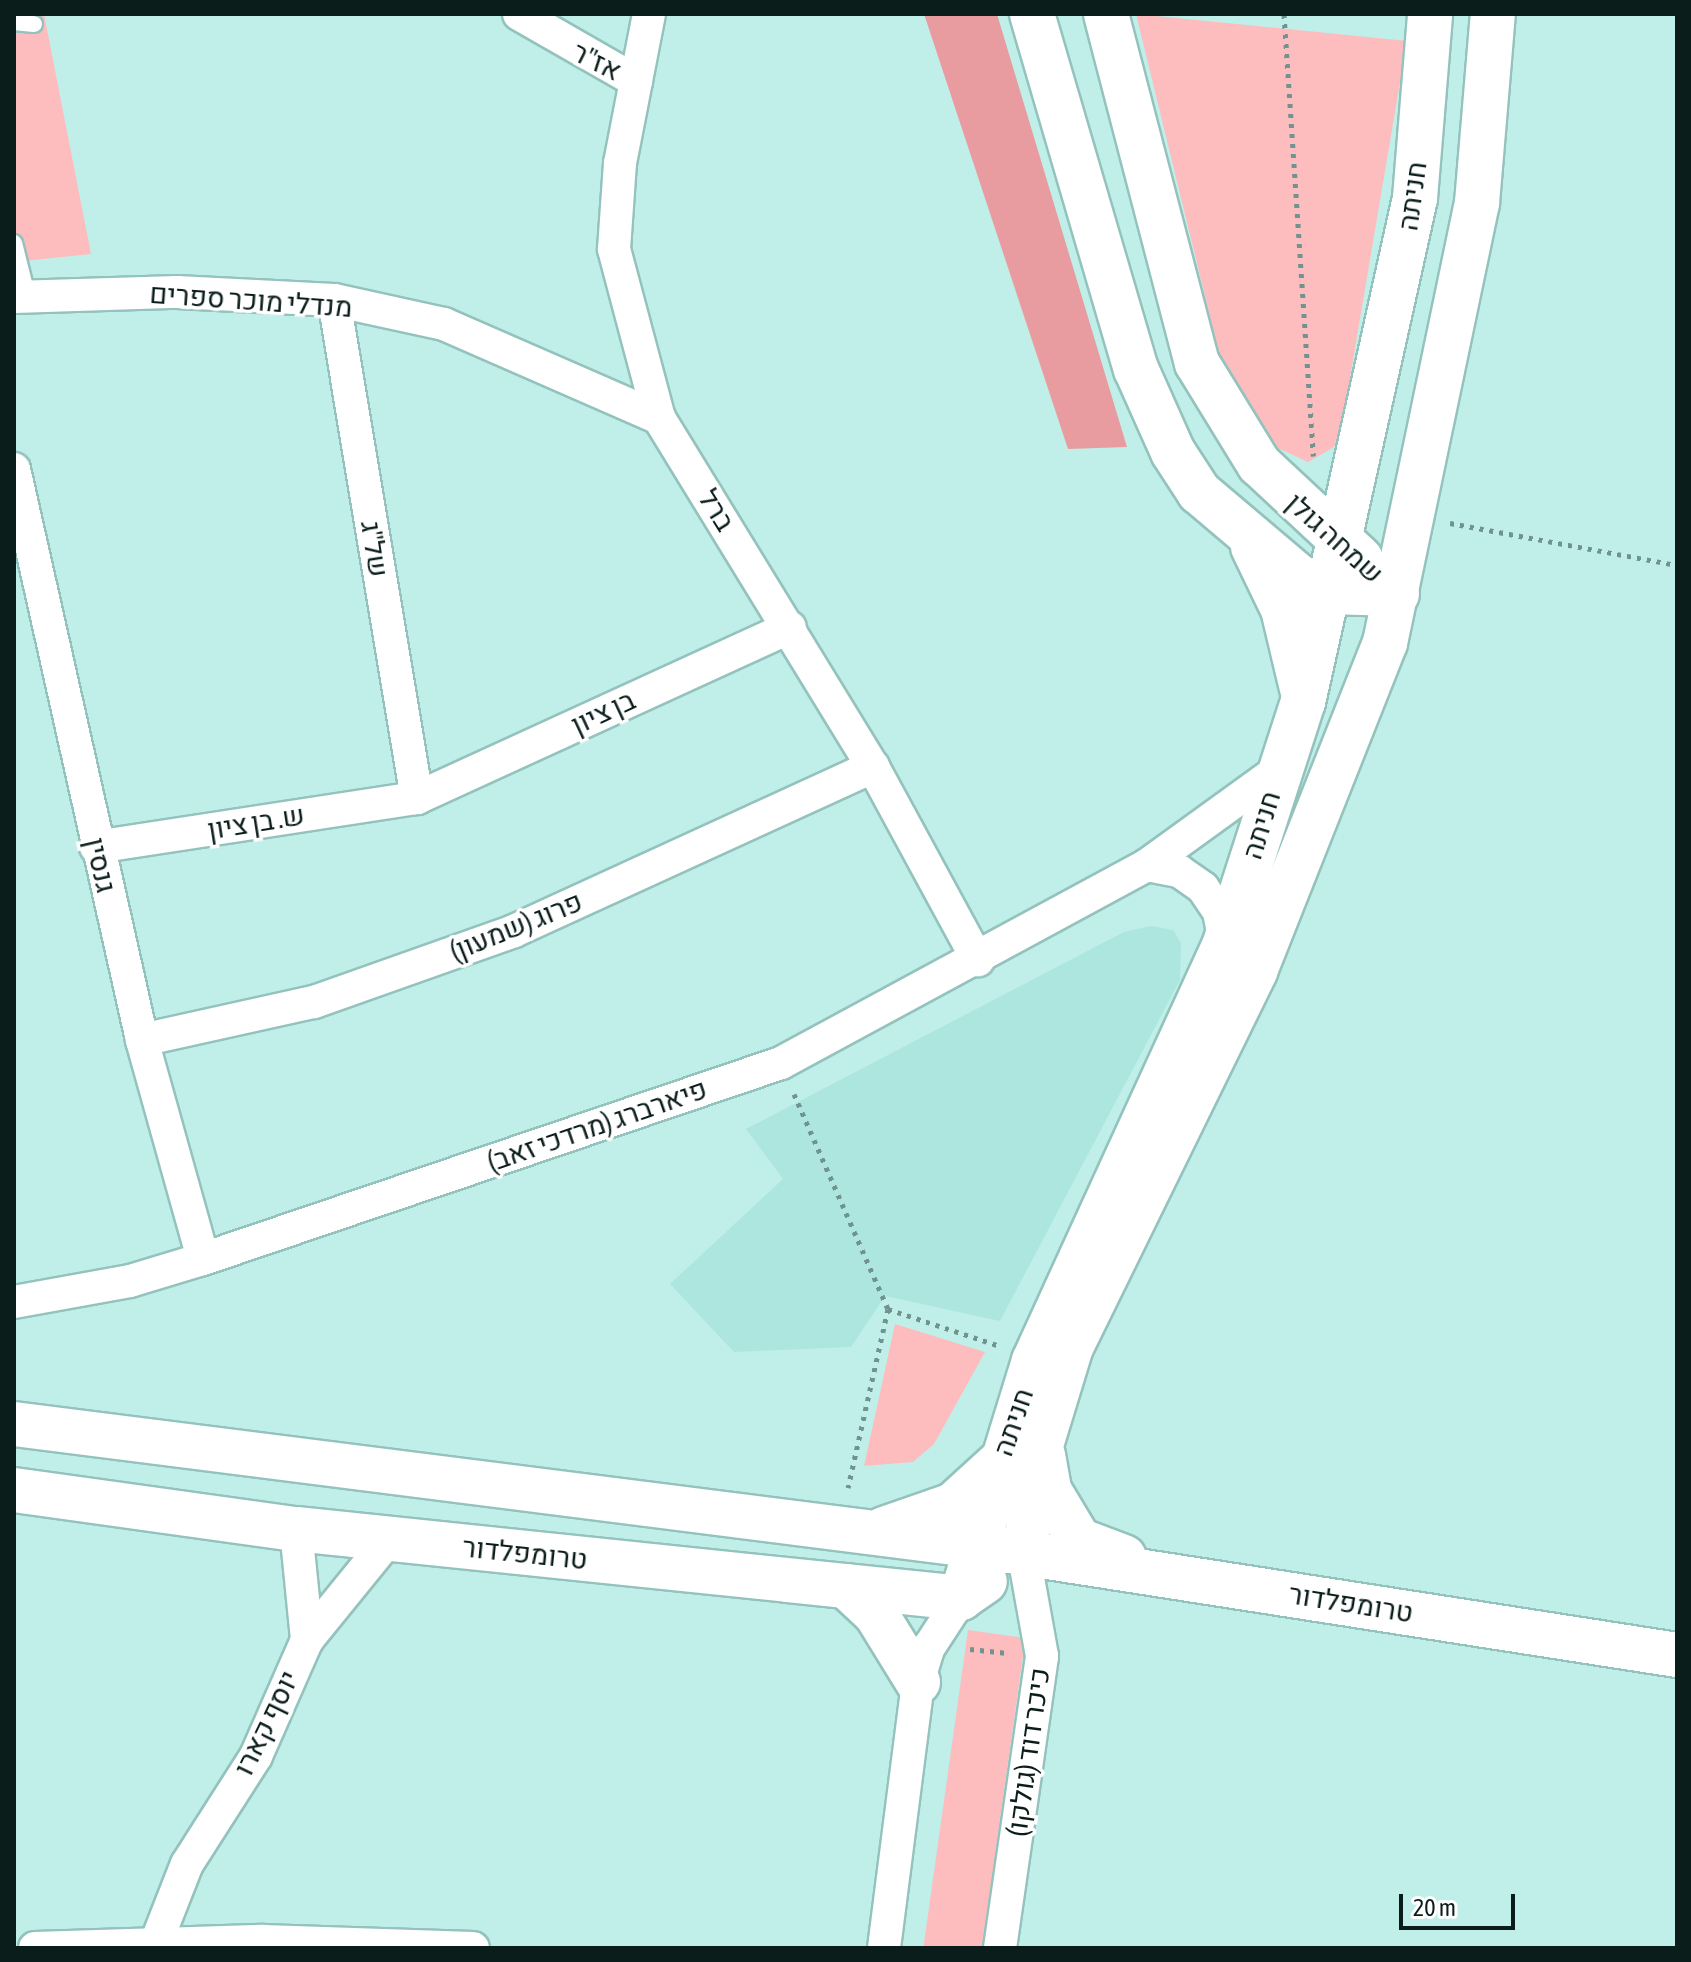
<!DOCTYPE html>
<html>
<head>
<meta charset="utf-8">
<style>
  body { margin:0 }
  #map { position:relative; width:1691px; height:1962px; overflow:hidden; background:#c0efea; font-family:"Asap Condensed",Heebo,sans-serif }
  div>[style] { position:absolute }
  .built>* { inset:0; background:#ade5df }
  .green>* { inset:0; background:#fdbcbe; transform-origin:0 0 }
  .forest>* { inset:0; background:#e99c9f }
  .path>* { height:5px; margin-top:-2.5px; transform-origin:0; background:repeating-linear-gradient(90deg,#71938f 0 4px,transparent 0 10px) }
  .roads { filter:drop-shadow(2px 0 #94c2bd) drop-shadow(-2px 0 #94c2bd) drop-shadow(0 2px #94c2bd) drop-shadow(0 -2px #94c2bd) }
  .lane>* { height:16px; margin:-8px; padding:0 8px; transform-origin:8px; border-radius:8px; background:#fff }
  .street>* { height:32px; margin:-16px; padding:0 16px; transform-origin:16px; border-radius:16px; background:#fff }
  .secondary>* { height:44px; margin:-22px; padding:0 22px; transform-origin:22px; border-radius:22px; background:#fff }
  span { translate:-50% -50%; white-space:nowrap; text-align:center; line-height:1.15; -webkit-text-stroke:7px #fff; paint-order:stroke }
  .street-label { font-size:28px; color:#0b1d1b }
  .frame { position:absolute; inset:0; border:16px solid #0b1d1b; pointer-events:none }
  .scale { position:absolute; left:1399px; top:1894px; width:116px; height:36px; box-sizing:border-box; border:4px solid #0b1d1b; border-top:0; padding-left:10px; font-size:24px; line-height:28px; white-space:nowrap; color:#0b1d1b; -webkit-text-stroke:6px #fff; paint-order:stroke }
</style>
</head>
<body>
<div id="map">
  <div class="built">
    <i style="clip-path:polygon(1151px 926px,1173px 930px,1181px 943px,1180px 980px,1000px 1321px,885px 1296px,851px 1347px,734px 1352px,670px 1284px,783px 1179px,746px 1129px,1124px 932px)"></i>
  </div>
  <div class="green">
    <i style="clip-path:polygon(14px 14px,44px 14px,91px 254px,14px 262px)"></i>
    <i style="clip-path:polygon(1136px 14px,1407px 41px,1343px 419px,1334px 447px,1308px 462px,1276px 447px,1229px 394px)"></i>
    <i style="clip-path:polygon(895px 1324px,985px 1352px,934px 1444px,913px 1462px,864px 1466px)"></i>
    <i style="left:968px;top:1630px;width:58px;height:322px;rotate:8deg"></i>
  </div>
  <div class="forest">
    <i style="clip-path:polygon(924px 14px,997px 14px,1127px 447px,1068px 449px)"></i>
  </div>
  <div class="path">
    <i style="left:1284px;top:14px;width:443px;rotate:86.2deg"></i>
    <i style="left:1450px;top:523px;width:231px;rotate:10.5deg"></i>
    <i style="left:794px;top:1094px;width:235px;rotate:66.4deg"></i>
    <i style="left:888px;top:1309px;width:183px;rotate:102.6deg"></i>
    <i style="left:888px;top:1309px;width:115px;rotate:18.3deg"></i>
    <i style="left:970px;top:1649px;width:38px;rotate:6deg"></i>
  </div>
  <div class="roads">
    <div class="lane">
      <i style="left:14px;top:22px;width:20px;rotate:6deg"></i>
      <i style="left:14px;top:243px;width:54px;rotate:76deg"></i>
    </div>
    <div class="street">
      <i style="left:519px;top:14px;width:135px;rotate:29.8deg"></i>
      <i style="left:649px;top:14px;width:152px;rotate:101deg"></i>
      <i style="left:620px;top:163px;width:86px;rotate:94deg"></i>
      <i style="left:614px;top:249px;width:175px;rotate:75.1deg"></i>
      <i style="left:659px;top:418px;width:409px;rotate:58.5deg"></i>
      <i style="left:873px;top:767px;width:220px;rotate:61.5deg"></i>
      <i style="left:14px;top:297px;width:163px;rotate:-1.8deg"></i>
      <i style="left:177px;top:292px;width:157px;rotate:2.9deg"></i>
      <i style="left:334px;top:300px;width:113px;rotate:12.3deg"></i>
      <i style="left:444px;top:324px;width:235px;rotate:23.6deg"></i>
      <i style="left:334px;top:300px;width:505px;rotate:80.54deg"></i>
      <i style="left:14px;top:469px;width:585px;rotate:77.36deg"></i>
      <i style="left:142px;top:1040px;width:227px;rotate:74.4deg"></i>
      <i style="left:96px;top:847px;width:325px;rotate:-8.7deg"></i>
      <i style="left:417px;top:798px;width:410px;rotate:-24.6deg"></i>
      <i style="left:1147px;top:865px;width:33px;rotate:11deg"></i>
      <i style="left:1179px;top:871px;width:29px;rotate:35deg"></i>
      <i style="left:1203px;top:888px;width:29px;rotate:56deg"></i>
      <i style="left:1219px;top:912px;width:32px;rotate:79deg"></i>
      <i style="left:142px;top:1040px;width:176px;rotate:-12.5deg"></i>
      <i style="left:314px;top:1002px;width:212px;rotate:-19.5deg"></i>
      <i style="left:514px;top:931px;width:395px;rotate:-24.6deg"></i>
      <i style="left:14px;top:1302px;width:118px;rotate:-10.3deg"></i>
      <i style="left:130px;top:1281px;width:76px;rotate:-16.8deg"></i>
      <i style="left:203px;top:1259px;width:610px;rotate:-18.73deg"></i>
      <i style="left:781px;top:1063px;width:416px;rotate:-28.4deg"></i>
      <i style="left:1147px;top:865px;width:162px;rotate:-35.9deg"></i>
      <i style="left:296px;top:1529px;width:112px;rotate:84.3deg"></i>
      <i style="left:35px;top:1948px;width:228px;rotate:-1.8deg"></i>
      <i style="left:263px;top:1941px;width:210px;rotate:1.9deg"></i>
      <i style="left:154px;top:1948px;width:90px;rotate:-68.6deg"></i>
      <i style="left:187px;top:1864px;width:128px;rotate:-57.4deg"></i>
      <i style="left:256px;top:1756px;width:127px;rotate:-66.3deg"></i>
      <i style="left:307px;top:1640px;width:132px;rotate:-50.9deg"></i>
      <i style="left:884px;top:1948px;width:268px;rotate:-82.7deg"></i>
      <i style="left:918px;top:1682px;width:37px;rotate:-73deg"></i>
      <i style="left:929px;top:1647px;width:59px;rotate:-56.9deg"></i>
      <i style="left:1000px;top:1948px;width:295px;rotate:-81.8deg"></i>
      <i style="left:1042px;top:1656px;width:102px;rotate:-100.2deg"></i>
    </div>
    <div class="secondary">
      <i style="left:1032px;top:14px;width:370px;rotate:73.7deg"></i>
      <i style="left:1136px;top:369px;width:91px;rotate:66deg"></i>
      <i style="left:1173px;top:452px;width:48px;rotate:57deg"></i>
      <i style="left:1199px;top:492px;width:130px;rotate:40.3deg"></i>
      <i style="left:1298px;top:576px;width:33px;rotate:29deg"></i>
      <i style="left:1327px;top:592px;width:70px;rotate:1.6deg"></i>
      <i style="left:1106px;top:14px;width:361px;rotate:75.4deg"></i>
      <i style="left:1197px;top:363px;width:119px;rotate:58.5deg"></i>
      <i style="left:1259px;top:464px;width:139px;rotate:43deg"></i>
      <i style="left:1253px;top:547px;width:69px;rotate:64.2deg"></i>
      <i style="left:1283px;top:609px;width:82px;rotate:76.6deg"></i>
      <i style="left:14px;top:1424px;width:971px;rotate:7.22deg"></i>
      <i style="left:977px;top:1546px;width:708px;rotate:8.85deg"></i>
      <i style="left:1043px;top:1455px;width:36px;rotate:80deg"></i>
      <i style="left:1049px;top:1490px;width:58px;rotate:59deg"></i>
      <i style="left:1079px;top:1540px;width:48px;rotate:20.7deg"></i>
      <i style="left:14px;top:1490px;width:285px;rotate:7.9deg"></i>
      <i style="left:296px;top:1529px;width:669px;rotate:5.92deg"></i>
      <i style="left:961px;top:1598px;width:29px;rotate:-35deg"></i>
      <i style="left:884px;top:1529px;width:73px;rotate:-19.2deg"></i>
      <i style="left:953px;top:1505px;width:62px;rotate:-42.4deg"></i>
      <i style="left:1024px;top:1556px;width:112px;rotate:-81.3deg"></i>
      <i style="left:1041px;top:1445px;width:102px;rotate:-73deg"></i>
      <i style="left:1071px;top:1347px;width:419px;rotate:-63.9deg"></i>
      <i style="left:1255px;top:971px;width:353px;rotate:-68.4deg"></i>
      <i style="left:1385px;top:643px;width:450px;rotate:-78.2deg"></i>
      <i style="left:1477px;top:203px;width:190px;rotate:-85.2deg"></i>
      <i style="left:846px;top:1586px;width:41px;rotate:43deg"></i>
      <i style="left:876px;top:1614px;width:80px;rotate:58.3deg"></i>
      <i style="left:961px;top:1598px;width:248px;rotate:-72.9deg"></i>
      <i style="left:1034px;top:1361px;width:460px;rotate:-65.4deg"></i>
      <i style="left:1225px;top:943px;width:253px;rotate:-72.1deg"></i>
      <i style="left:1303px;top:702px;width:516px;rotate:-77.47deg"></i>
      <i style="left:1415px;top:198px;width:185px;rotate:-85.3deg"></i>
    </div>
  </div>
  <div class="street-label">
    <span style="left:597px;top:61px;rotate:27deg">אז"ר</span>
    <span style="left:1412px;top:196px;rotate:-82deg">חניתה</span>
    <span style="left:251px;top:300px;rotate:4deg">מנדלי מוכר ספרים</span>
    <span style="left:717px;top:510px;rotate:58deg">ברל</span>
    <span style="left:1335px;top:538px;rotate:42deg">שמחה גולן</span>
    <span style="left:375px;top:549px;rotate:81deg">של"ג</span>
    <span style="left:603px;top:712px;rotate:-25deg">בן ציון</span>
    <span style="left:256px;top:822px;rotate:-9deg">ש. בן ציון</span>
    <span style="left:1261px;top:825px;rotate:-73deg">חניתה</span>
    <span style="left:101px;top:865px;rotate:77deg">גנסין</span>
    <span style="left:516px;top:926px;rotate:-22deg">פרוג (שמעון)</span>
    <span style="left:597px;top:1125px;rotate:-19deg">פיארברג (מרדכי זאב)</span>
    <span style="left:1013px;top:1422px;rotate:-71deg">חניתה</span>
    <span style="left:525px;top:1553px;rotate:6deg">טרומפלדור</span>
    <span style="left:1351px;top:1603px;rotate:9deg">טרומפלדור</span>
    <span style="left:266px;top:1723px;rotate:-64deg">יוסף קארו</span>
    <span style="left:1028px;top:1752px;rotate:-82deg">כיכר דוד (גולקו)</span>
  </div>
  <div class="frame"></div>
  <div class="scale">20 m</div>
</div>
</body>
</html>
